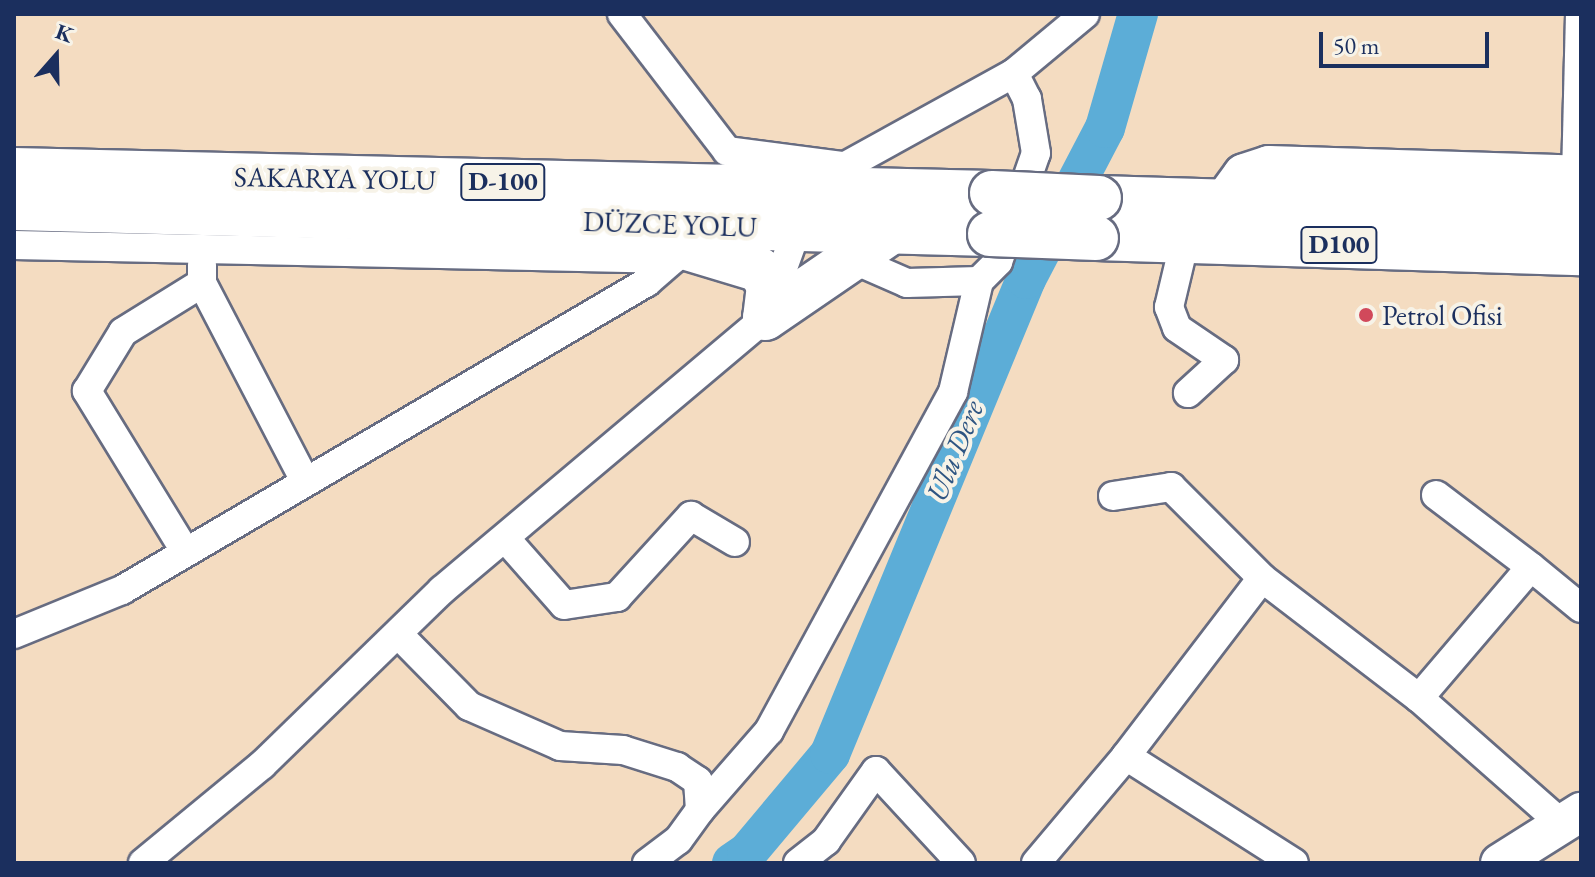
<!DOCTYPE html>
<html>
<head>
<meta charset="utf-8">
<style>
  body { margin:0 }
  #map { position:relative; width:1595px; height:877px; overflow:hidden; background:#f4dcc1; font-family:"EB Garamond",serif }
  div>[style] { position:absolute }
  .river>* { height:40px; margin:-20px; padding:0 20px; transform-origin:20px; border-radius:20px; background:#5cadd7 }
  .roads { filter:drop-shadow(2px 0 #676c81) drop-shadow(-2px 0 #676c81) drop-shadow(0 2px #676c81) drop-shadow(0 -2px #676c81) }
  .minor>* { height:28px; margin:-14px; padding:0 14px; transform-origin:14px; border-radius:14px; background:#fff }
  .secondary>* { height:38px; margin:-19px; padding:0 19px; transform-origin:19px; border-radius:19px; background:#fff }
  .trunk>* { height:44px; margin:-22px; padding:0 22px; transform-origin:22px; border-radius:22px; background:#fff }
  .bridges { filter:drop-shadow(2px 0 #676c81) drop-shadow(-2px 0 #676c81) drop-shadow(0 2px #676c81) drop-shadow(0 -2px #676c81) }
  .trunk-bridge>* { height:44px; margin:-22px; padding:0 22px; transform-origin:22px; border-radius:22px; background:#fff }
  .dots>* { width:22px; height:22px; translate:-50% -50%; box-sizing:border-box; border:4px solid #f7f3e8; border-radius:50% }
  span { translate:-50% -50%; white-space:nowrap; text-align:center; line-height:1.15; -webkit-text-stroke:8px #f7f3e8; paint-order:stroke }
  .shield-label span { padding:2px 6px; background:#f7f3e8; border:2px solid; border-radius:6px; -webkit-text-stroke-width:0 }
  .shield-label { font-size:26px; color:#1b2f5e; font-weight:700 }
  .street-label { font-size:28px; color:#1b2f5e }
  .poi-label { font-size:28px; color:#1b2f5e }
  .left { translate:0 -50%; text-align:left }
  .water-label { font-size:30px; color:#2e5582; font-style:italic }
  .frame { position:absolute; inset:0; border:16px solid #1b2f5e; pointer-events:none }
  .north { position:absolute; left:16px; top:16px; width:80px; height:80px; -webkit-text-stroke:6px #f7f3e8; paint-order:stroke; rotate:20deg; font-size:22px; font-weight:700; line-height:32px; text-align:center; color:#1b2f5e }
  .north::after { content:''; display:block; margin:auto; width:28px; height:36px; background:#1b2f5e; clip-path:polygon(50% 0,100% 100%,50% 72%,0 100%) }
  .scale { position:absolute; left:1319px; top:32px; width:170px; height:36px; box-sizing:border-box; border:4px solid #1b2f5e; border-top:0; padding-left:10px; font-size:24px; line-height:28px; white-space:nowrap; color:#1b2f5e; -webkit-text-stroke:6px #f7f3e8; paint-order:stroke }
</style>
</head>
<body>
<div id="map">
  <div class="river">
    <i style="left:732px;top:863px;width:18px;rotate:-34deg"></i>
    <i style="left:747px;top:853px;width:129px;rotate:-50deg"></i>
    <i style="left:830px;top:754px;width:514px;rotate:-67.58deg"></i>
    <i style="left:1026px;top:279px;width:170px;rotate:-62.4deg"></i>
    <i style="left:1105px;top:128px;width:119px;rotate:-73.9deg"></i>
  </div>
  <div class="roads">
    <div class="minor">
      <i style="left:622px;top:14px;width:173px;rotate:52.5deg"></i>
      <i style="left:727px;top:151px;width:117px;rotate:7.4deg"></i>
      <i style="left:1576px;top:178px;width:164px;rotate:-88.6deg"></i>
      <i style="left:1185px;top:240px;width:69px;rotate:103.4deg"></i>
      <i style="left:1169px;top:307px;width:22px;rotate:69deg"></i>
      <i style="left:1177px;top:328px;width:57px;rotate:34.2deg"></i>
      <i style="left:1224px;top:360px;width:49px;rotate:137.5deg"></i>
      <i style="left:14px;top:245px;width:659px;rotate:1.22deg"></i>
      <i style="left:673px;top:259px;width:8px;rotate:-40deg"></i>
      <i style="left:852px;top:259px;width:60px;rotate:23.6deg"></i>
      <i style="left:907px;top:283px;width:72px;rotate:-1.6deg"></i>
      <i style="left:202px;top:265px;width:18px;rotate:90deg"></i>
      <i style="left:202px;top:283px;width:221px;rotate:62.5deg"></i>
      <i style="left:1436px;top:495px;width:119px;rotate:37.2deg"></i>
      <i style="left:1113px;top:496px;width:59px;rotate:-8.8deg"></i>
      <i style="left:1171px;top:487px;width:129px;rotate:45deg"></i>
      <i style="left:505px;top:538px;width:89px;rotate:48.6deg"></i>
      <i style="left:564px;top:605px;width:54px;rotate:-8.6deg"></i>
      <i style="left:617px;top:597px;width:110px;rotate:-47.6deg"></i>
      <i style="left:691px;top:516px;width:51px;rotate:30.6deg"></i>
      <i style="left:185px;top:551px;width:188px;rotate:-121.5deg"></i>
      <i style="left:87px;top:391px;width:69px;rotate:-58.6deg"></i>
      <i style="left:123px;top:332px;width:93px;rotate:-31.8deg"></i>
      <i style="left:14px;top:634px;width:117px;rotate:-22.2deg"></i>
      <i style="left:122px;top:590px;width:609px;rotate:-30.4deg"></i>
      <i style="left:647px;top:282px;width:35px;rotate:-41deg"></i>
      <i style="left:398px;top:634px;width:101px;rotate:45.4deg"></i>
      <i style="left:469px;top:706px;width:99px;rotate:23.7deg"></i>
      <i style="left:560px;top:746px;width:63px;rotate:3.6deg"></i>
      <i style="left:623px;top:750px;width:57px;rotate:17.5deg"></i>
      <i style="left:677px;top:767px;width:25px;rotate:34deg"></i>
      <i style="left:698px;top:781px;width:29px;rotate:86deg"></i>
      <i style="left:700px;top:810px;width:37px;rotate:126deg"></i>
      <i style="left:678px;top:840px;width:39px;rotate:143deg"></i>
      <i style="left:1419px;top:698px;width:172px;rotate:-49.5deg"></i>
      <i style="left:1531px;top:567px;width:65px;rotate:39.4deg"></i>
      <i style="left:1126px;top:756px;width:199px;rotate:32.5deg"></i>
      <i style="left:700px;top:810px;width:105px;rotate:-48.9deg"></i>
      <i style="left:769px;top:731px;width:386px;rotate:-61.5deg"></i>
      <i style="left:953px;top:392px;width:114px;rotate:-76.8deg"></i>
      <i style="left:979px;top:281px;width:27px;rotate:-45deg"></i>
      <i style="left:998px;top:262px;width:115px;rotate:-70.8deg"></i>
      <i style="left:1036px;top:153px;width:55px;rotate:-99.5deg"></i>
      <i style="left:1027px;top:99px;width:29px;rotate:-117deg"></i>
      <i style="left:143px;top:863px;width:154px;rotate:-39.5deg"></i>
      <i style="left:262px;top:765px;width:251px;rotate:-44.2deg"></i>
      <i style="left:442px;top:590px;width:422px;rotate:-40.1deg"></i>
      <i style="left:765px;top:318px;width:95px;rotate:-70.2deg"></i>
      <i style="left:797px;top:229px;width:41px;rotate:-80.1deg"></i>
      <i style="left:804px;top:189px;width:240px;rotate:-28.9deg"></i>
      <i style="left:1014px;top:73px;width:92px;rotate:-39.7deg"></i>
      <i style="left:798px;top:863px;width:36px;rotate:-38deg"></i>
      <i style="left:826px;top:841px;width:86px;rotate:-54.5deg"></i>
      <i style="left:876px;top:771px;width:125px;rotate:47.3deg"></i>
      <i style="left:1036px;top:863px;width:140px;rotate:-49.9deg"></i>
      <i style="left:1126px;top:756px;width:224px;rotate:-52.6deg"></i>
      <i style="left:1262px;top:578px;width:198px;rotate:37.4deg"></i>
      <i style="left:1419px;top:698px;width:191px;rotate:41.4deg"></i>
    </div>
    <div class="secondary">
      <i style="left:1500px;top:863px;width:96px;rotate:-32.2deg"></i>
    </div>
    <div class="trunk">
      <i style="left:14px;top:170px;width:978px;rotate:1.35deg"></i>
      <i style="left:1099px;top:198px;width:482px;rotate:1.7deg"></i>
      <i style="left:1226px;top:202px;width:32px;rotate:-54deg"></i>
      <i style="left:1245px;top:176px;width:25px;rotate:-18deg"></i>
      <i style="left:1269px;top:168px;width:312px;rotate:1.8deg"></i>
      <i style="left:14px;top:208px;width:976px;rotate:1.53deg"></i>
      <i style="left:1096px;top:238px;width:485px;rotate:1.8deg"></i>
      <i style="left:667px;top:242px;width:97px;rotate:16.8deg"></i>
      <i style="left:760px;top:270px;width:18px;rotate:61deg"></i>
      <i style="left:769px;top:286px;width:32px;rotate:97deg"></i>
      <i style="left:765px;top:318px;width:154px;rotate:-34.4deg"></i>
    </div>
  </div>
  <div class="bridges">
    <div class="trunk-bridge">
      <i style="left:992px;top:193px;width:107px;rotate:2.7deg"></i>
      <i style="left:990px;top:234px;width:106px;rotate:2.2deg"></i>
    </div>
  </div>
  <div class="dots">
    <i style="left:1366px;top:315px;background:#d1495b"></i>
  </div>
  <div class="shield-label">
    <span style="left:503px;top:182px">D-100</span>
    <span style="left:1339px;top:245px">D100</span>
  </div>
  <div class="street-label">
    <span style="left:335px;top:178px;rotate:1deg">SAKARYA YOLU</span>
    <span style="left:670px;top:224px;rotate:2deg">DÜZCE YOLU</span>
  </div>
  <div class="poi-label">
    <span class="left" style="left:1382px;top:315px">Petrol Ofisi</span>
  </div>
  <div class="water-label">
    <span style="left:955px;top:451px;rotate:-68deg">Ulu Dere</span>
  </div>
  <div class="frame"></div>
  <div class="north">K</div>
  <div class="scale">50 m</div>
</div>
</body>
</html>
